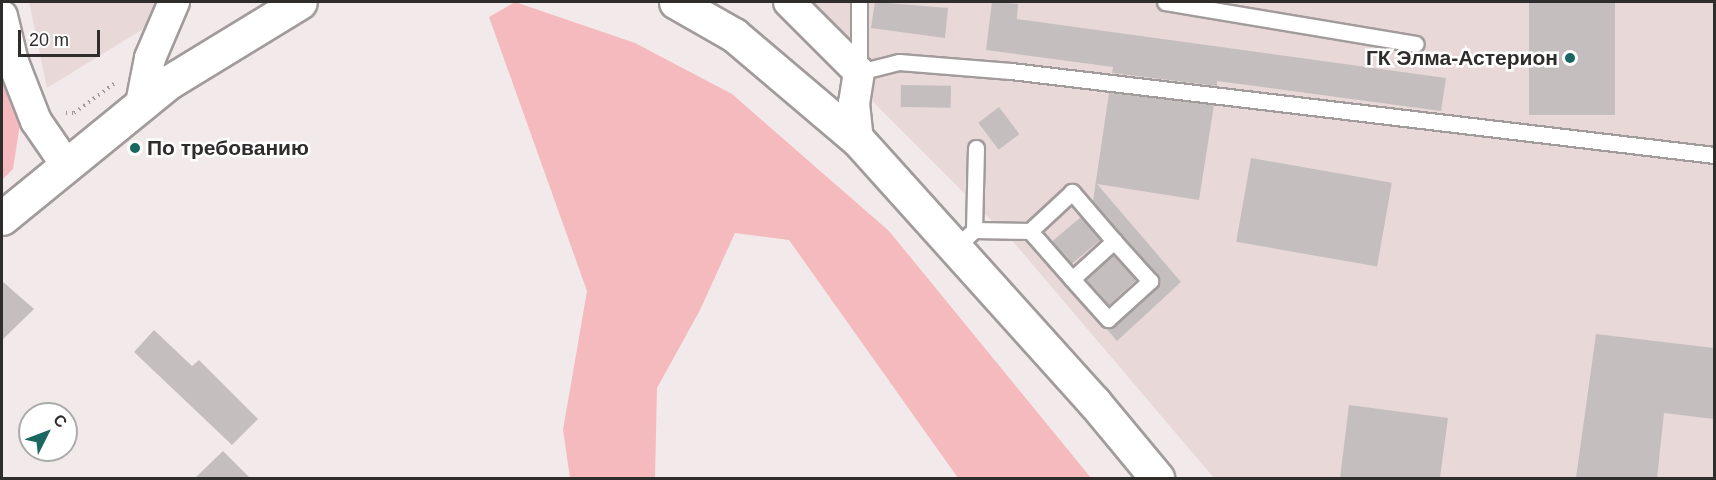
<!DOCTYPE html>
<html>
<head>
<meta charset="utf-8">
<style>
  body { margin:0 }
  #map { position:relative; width:1716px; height:480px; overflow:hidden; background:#f2e9ea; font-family:Helvetica,sans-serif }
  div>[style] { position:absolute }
  .built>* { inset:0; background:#e9d8d8 }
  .green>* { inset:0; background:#f5babd }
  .building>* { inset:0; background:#c5bebe; transform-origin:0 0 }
  .path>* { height:4px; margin-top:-2px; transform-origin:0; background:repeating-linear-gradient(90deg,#9d9797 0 1.5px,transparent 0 6px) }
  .roads { filter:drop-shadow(2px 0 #a29b9b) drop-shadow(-2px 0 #a29b9b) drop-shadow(0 2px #a29b9b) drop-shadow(0 -2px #a29b9b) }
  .lane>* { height:15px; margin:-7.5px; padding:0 7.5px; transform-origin:7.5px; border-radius:7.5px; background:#fff }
  .street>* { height:30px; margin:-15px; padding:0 15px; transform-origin:15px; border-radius:15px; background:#fff }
  .secondary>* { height:33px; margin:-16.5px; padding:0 16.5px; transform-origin:16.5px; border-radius:16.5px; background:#fff }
  .dots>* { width:16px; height:16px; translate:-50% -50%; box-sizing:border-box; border:3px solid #fff; border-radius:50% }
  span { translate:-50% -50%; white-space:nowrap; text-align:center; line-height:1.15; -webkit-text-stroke:5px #fff; paint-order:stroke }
  .poi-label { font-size:21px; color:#2f2c2c; font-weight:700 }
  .right { translate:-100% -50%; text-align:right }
  .left { translate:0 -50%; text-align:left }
  .frame { position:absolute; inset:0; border:3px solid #2f2c2c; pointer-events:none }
  .north { position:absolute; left:18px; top:402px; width:60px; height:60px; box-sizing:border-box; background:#fff; border:2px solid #acabab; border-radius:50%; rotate:48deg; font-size:16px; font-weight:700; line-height:24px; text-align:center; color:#2f2c2c }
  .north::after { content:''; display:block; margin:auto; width:21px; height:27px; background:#1a6762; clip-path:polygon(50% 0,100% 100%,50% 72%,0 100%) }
  .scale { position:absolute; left:18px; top:30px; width:82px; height:27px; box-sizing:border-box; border:3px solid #2f2c2c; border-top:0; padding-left:8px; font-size:18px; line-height:21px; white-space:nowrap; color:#2f2c2c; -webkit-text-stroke:4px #fff; paint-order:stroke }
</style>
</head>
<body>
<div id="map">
  <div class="built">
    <i style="clip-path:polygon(29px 2px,187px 2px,47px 88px)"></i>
    <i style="clip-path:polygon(773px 2px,1714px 2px,1714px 478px,1214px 478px,1016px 245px)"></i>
  </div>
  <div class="green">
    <i style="clip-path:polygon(515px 2px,635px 43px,732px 94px,889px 231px,1091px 478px,958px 478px,789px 240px,735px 233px,700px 310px,657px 388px,655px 478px,570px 478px,563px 430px,587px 291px,489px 17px)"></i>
    <i style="clip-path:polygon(2px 52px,20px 124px,13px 169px,2px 180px)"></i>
  </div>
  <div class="building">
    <i style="clip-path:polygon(875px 2px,948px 8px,945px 38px,871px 28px)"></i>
    <i style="clip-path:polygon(992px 2px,1018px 4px,1017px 19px,1446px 78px,1441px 111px,1217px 81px,1217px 86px,1112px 73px,1113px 67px,986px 50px)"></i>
    <i style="left:1529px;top:2px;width:86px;height:113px"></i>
    <i style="left:901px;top:85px;width:50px;height:22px;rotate:1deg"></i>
    <i style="clip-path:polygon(1109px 93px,1214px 105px,1199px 200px,1097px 184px,1181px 282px,1117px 341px,1106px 328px,1115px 326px,1157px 288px,1160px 280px,1093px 201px)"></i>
    <i style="left:999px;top:107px;width:34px;height:26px;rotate:53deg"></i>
    <i style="left:1251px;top:158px;width:143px;height:85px;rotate:10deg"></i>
    <i style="left:1081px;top:217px;width:30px;height:38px;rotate:50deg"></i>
    <i style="left:1113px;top:255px;width:34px;height:37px;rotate:47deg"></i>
    <i style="clip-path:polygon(2px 281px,34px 309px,2px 340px)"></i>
    <i style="clip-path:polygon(154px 330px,192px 366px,199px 360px,258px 419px,232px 445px,134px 352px)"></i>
    <i style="clip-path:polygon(1596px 334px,1714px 348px,1714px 419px,1664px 413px,1657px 478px,1576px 478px)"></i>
    <i style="clip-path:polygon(1349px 405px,1448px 418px,1440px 478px,1340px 478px)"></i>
    <i style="clip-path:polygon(223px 451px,250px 478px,195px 478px)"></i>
  </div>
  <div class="path">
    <i style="left:66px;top:113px;width:8px"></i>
    <i style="left:74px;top:113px;width:51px;rotate:-36.2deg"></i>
  </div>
  <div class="roads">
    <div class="lane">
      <i style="left:859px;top:2px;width:70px;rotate:90deg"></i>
      <i style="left:859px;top:72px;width:41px;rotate:-14deg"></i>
      <i style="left:899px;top:62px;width:112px;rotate:4.6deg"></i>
      <i style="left:1011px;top:71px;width:708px;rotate:6.81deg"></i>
      <i style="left:1165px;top:2px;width:254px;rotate:9.5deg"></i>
      <i style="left:974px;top:230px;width:82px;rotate:-88.6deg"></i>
      <i style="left:955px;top:248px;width:26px;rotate:-43deg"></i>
      <i style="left:974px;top:230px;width:56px;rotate:1deg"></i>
      <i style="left:1030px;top:231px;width:64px;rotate:48.8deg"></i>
      <i style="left:1072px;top:279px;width:57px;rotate:-42.1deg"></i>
      <i style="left:1114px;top:241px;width:65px;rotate:-130.6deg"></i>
      <i style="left:1072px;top:192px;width:57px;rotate:137.1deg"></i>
      <i style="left:1072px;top:279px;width:54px;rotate:48deg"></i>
      <i style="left:1108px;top:319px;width:57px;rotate:-42.1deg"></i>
      <i style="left:1150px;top:281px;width:54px;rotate:-132deg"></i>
    </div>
    <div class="street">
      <i style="left:789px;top:2px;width:99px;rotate:45deg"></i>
      <i style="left:859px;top:72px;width:31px;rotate:99deg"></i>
      <i style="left:854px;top:103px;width:37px;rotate:84deg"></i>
      <i style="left:2px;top:16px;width:47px;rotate:76.6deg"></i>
      <i style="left:13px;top:62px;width:63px;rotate:68.7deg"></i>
      <i style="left:36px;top:121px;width:51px;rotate:55.4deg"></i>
      <i style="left:141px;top:104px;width:47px;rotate:-78.9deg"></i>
      <i style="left:150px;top:58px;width:61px;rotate:-66.8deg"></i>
    </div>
    <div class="secondary">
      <i style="left:676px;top:2px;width:67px;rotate:29.6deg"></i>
      <i style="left:734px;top:35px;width:162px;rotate:40.3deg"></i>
      <i style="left:858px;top:140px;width:353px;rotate:48deg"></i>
      <i style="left:1094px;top:402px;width:99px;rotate:50.3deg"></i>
      <i style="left:2px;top:218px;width:215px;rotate:-39.2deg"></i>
      <i style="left:169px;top:82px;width:153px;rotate:-31.4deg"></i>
    </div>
  </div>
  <div class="dots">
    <i style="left:1570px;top:58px;background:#1a6762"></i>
    <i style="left:135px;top:148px;background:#1a6762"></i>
  </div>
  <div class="poi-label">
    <span class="right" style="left:1558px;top:58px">ГК Элма-Астерион</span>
    <span class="left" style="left:147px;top:148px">По требованию</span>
  </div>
  <div class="frame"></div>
  <div class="north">С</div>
  <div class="scale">20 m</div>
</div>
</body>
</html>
